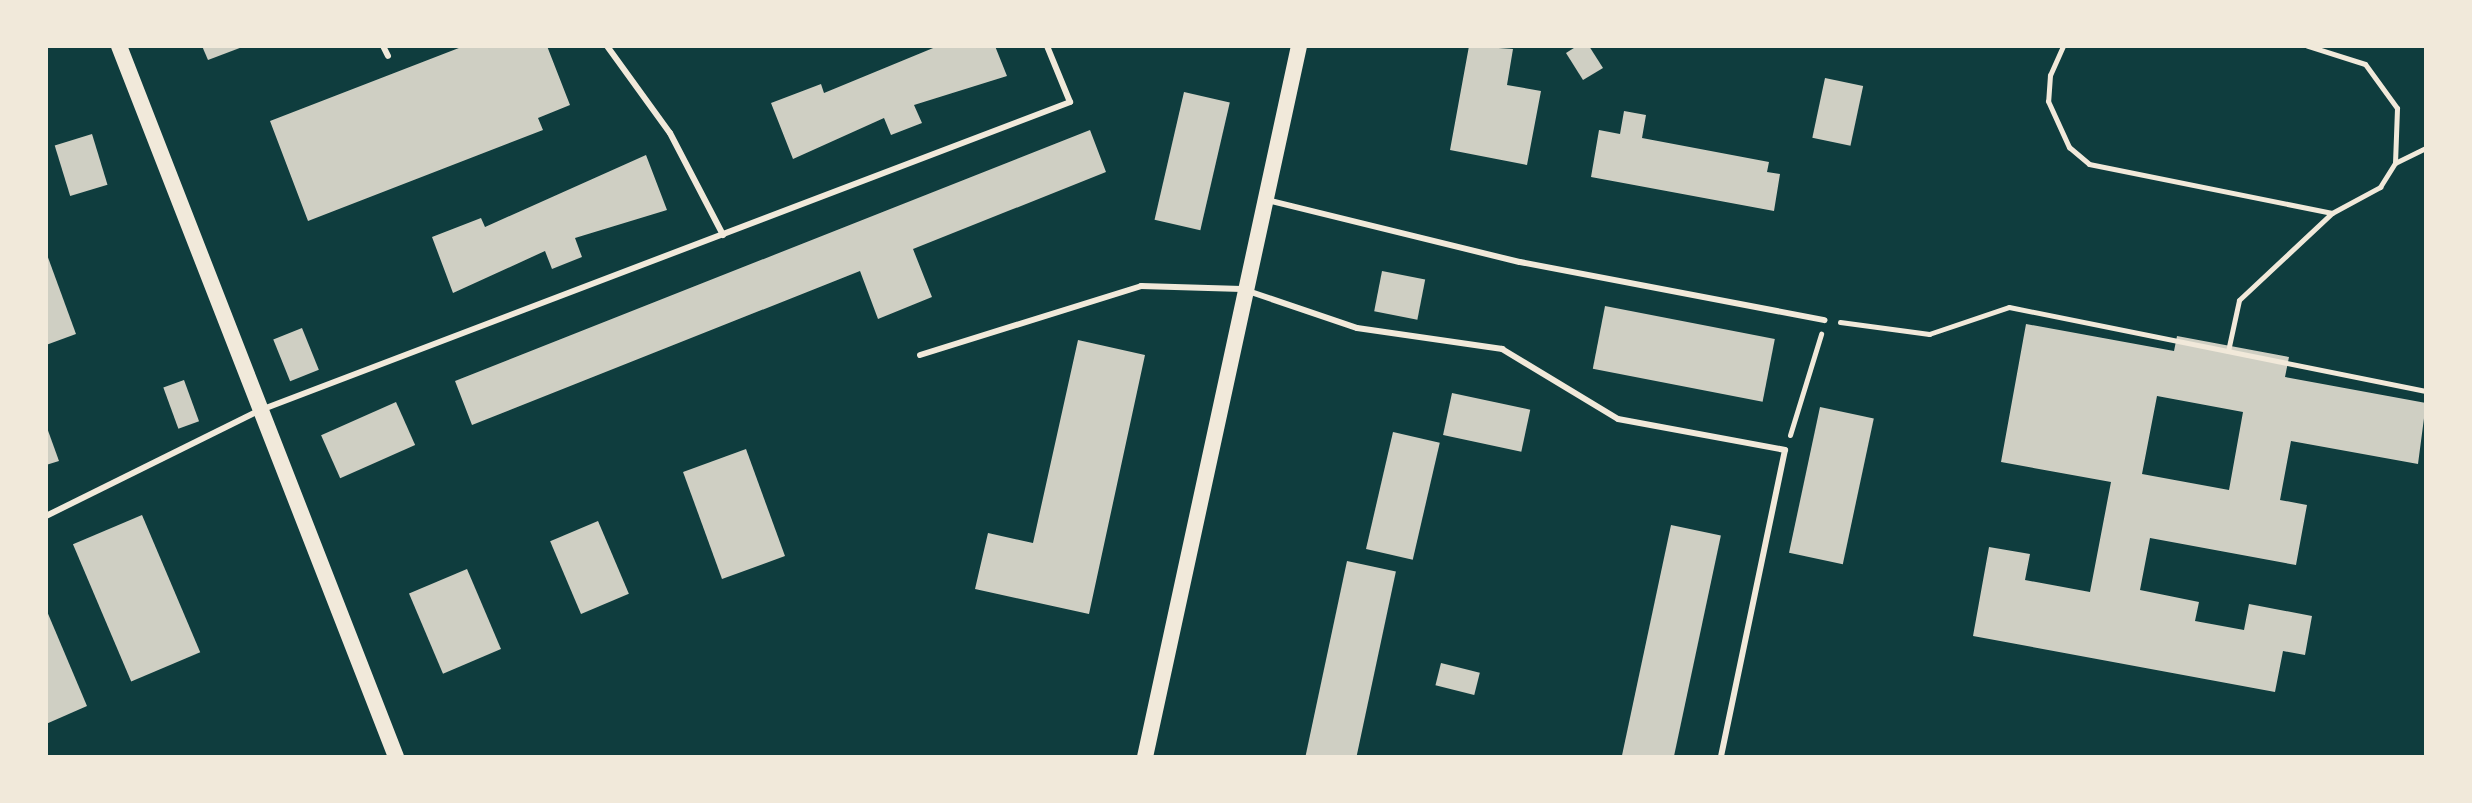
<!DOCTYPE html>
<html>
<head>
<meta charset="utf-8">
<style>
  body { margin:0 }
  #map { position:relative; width:2472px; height:803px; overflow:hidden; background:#0f3d3e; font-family:"Source Serif 4",serif }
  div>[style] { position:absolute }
  .building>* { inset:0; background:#cfcfc3; transform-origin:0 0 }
  .path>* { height:5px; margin:-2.5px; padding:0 2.5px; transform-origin:2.5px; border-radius:2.5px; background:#f1e9da }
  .service>* { height:6px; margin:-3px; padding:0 3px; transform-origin:3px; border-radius:3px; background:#f1e9da }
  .secondary>* { height:16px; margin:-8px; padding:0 8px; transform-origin:8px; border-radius:8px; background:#f1e9da }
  span { translate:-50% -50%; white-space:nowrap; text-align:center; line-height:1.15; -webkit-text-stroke:6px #f1e9da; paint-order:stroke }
  .frame { position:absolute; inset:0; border:48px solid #f1e9da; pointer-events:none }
</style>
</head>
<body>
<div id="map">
  <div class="building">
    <i style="clip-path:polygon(202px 46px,245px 46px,208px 60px)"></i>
    <i style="clip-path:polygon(464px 46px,547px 46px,570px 105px,538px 118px,543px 130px,308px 221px,270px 121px)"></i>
    <i style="clip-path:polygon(938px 46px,995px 46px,1007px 76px,914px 105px,922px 123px,891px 135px,884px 118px,793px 159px,771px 103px,821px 84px,824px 93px)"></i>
    <i style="clip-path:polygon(1469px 46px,1513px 49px,1507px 85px,1541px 91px,1527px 165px,1450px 150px)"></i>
    <i style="clip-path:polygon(1577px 46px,1589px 46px,1603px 68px,1583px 80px,1566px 53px)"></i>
    <i style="left:1825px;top:78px;width:39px;height:61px;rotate:12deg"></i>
    <i style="left:1184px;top:92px;width:47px;height:131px;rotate:13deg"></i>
    <i style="clip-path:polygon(1624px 111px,1646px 115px,1642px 138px,1769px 162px,1767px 172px,1780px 174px,1774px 211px,1591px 177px,1599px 130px,1620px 134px)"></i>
    <i style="clip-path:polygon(1090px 130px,1106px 172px,913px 249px,932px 297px,878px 319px,860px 271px,472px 425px,455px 381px)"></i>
    <i style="left:92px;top:134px;width:53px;height:39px;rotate:73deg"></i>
    <i style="clip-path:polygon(646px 155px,667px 210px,575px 238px,582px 257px,552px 269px,545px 251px,453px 293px,432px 237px,481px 218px,485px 227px)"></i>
    <i style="clip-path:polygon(46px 252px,76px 334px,46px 345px)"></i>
    <i style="left:1382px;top:271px;width:44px;height:41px;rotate:11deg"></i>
    <i style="left:1605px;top:306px;width:173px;height:64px;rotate:11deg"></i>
    <i style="clip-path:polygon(evenodd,2026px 324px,2174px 351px,2177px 336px,2289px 357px,2285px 377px,2426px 403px,2418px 464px,2291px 441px,2280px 500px,2307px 505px,2296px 565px,2150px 538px,2140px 590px,2199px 602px,2195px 621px,2244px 630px,2249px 604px,2312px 616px,2305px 655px,2283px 651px,2275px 692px,1973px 636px,1989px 547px,2030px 554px,2025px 580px,2090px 592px,2111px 482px,2001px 462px,2026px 324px,2157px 396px,2243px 412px,2229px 490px,2142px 474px,2157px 396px)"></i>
    <i style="left:302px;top:328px;width:45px;height:31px;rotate:68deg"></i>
    <i style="clip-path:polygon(1078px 340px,1145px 355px,1089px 614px,975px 589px,988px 533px,1033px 543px)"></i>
    <i style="left:184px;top:380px;width:44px;height:22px;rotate:70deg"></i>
    <i style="left:1452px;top:393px;width:80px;height:43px;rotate:12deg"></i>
    <i style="left:396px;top:402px;width:47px;height:82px;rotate:66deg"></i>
    <i style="left:1820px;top:407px;width:55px;height:149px;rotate:12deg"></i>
    <i style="clip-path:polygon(46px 425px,59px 461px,46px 465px)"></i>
    <i style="left:1393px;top:432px;width:48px;height:120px;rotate:13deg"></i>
    <i style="left:746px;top:449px;width:114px;height:67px;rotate:70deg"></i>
    <i style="left:142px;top:515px;width:149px;height:75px;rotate:67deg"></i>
    <i style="left:598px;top:521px;width:79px;height:52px;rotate:67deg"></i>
    <i style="left:1671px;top:525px;width:51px;height:237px;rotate:12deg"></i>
    <i style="left:1347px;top:561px;width:50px;height:200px;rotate:12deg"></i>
    <i style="left:467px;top:569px;width:87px;height:63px;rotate:67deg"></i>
    <i style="clip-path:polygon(46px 609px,87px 706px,46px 724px)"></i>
    <i style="left:1441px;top:663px;width:40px;height:23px;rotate:14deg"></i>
  </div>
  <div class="path">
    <i style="left:2063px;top:46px;width:32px;rotate:114deg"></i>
    <i style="left:2050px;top:75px;width:26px;rotate:94deg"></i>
    <i style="left:2048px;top:101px;width:51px;rotate:65.5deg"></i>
    <i style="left:2069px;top:147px;width:26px;rotate:40deg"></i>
    <i style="left:2089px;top:164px;width:248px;rotate:11.4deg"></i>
    <i style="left:2332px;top:213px;width:55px;rotate:-28.4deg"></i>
    <i style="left:2380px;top:187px;width:28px;rotate:-58deg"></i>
    <i style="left:2395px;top:163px;width:55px;rotate:-87.9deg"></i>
    <i style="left:2397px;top:108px;width:54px;rotate:-126deg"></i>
    <i style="left:2365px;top:64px;width:60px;rotate:-162.5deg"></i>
    <i style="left:2395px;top:163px;width:34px;rotate:-26deg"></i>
    <i style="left:1840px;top:322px;width:90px;rotate:7.7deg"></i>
    <i style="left:1929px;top:334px;width:84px;rotate:-18.6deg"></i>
    <i style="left:2009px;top:307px;width:425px;rotate:11.4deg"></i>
    <i style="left:2228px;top:351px;width:52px;rotate:-77.8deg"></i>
    <i style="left:2239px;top:300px;width:126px;rotate:-43.1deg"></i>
    <i style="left:1790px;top:435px;width:106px;rotate:-72.9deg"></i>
  </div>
  <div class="service">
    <i style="left:383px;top:46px;width:11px;rotate:63deg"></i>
    <i style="left:607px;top:46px;width:107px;rotate:54.1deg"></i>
    <i style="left:670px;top:133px;width:115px;rotate:62.5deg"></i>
    <i style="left:1267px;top:200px;width:260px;rotate:13.8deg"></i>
    <i style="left:1520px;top:262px;width:310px;rotate:10.8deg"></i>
    <i style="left:920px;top:355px;width:232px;rotate:-17.3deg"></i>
    <i style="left:1141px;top:286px;width:101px;rotate:1.7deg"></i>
    <i style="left:1242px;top:289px;width:121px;rotate:18.7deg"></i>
    <i style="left:1357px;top:328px;width:147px;rotate:8.2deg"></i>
    <i style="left:1502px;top:349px;width:135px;rotate:31.1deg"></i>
    <i style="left:1618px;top:419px;width:170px;rotate:10.5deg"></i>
    <i style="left:1785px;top:450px;width:314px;rotate:101.8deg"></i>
    <i style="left:46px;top:516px;width:237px;rotate:-26.3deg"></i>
    <i style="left:258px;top:411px;width:869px;rotate:-20.83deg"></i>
    <i style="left:1070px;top:102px;width:61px;rotate:-112.3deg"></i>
  </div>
  <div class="secondary">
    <i style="left:119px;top:46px;width:763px;rotate:68.71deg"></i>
    <i style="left:1145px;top:757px;width:727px;rotate:-77.78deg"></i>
  </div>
  <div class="frame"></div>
</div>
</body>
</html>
